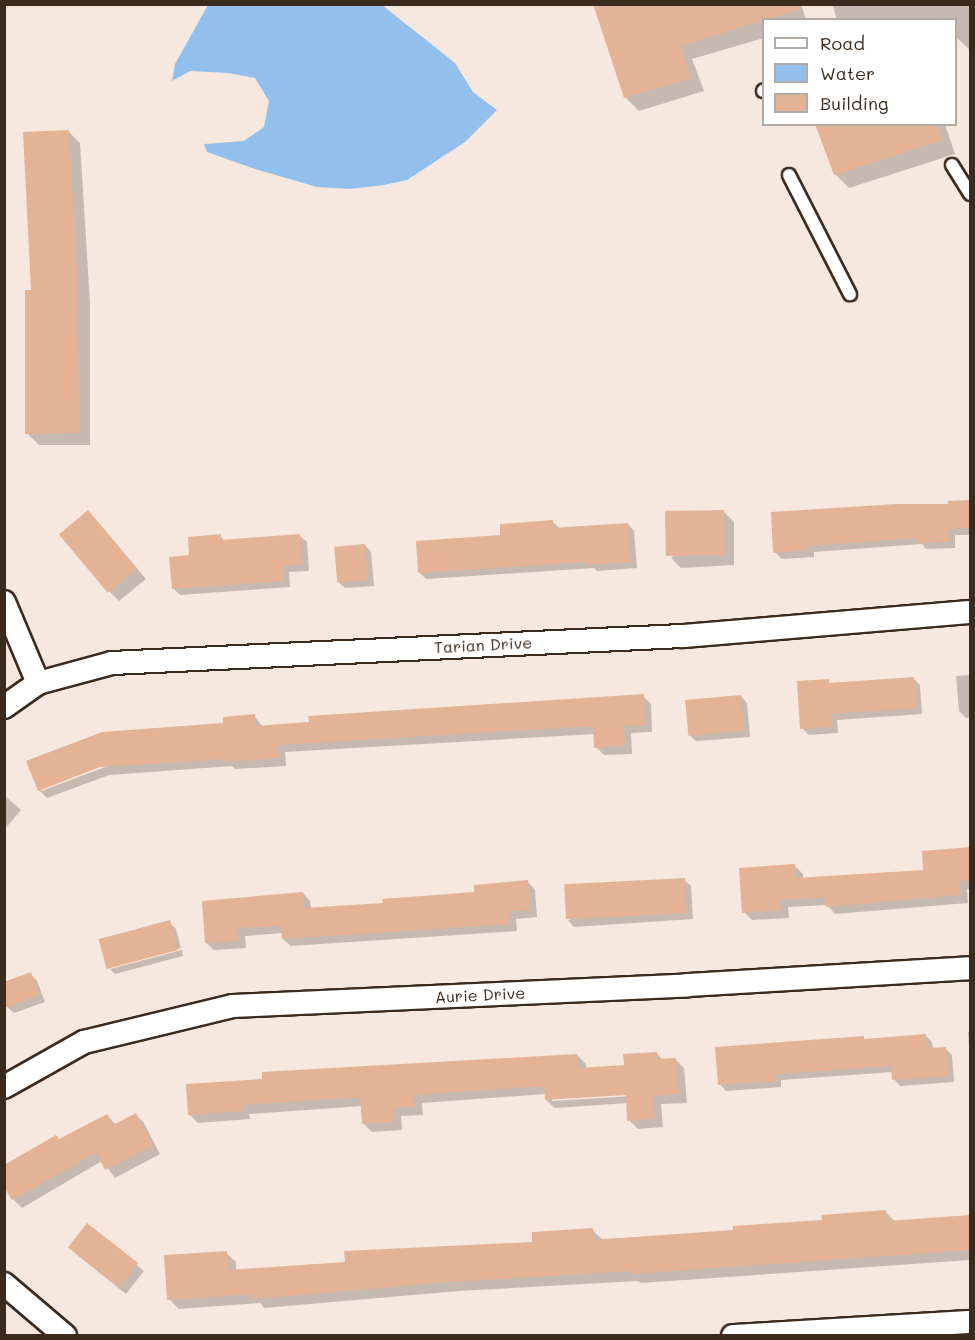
<!DOCTYPE html>
<html>
<head>
<meta charset="utf-8">
<style>
  body { margin:0 }
  #map { position:relative; width:975px; height:1340px; overflow:hidden; background:#f7e8df; font-family:Mali,sans-serif }
  div>[style] { position:absolute }
  .water>* { inset:0; background:#93bfec }
  .shadow>* { inset:0; background:#0003 }
  .building>* { inset:0; background:#e4b395; transform-origin:0 0 }
  .roads { filter:drop-shadow(2px 0 #3b2a1e) drop-shadow(-2px 0 #3b2a1e) drop-shadow(0 2px #3b2a1e) drop-shadow(0 -2px #3b2a1e) }
  .lane>* { height:12px; margin:-6px; padding:0 6px; transform-origin:6px; border-radius:6px; background:#fff }
  .street>* { height:22px; margin:-11px; padding:0 11px; transform-origin:11px; border-radius:11px; background:#fff }
  span { translate:-50% -50%; white-space:nowrap; text-align:center; line-height:1.15; -webkit-text-stroke:6px #fff; paint-order:stroke }
  .street-label { font-size:16px; color:#3b2a1e }
  .frame { position:absolute; inset:0; border:6px solid #3b2a1e; pointer-events:none }
  .legend { position:absolute; left:762px; top:18px; width:195px; height:108px; box-sizing:border-box; background:#fff; border:2px solid #b1aaa5; margin:0; padding:8px 10px; list-style:none; font-size:18px; color:#3b2a1e }
  .legend li { display:flex; align-items:center; gap:12px; height:30px }
  .legend b { width:30px; border:2px solid #b1aaa5 }
</style>
</head>
<body>
<div id="map">
  <div class="water">
    <i style="clip-path:polygon(208px 5px,382px 5px,455px 63px,473px 92px,497px 110px,465px 142px,407px 180px,384px 185px,349px 189px,317px 187px,255px 169px,207px 152px,204px 144px,244px 141px,264px 127px,269px 101px,255px 78px,228px 73px,190px 71px,172px 81px,175px 64px)"></i>
  </div>
  <div class="shadow">
    <i style="clip-path:polygon(595px 4px,801px 4px,806px 20px,764px 20px,764px 38px,692px 59px,704px 91px,639px 111px,625px 97px)"></i>
    <i style="clip-path:polygon(838px 4px,970px 4px,970px 50px,956px 37px,956px 20px,837px 20px,833px 6px)"></i>
    <i style="clip-path:polygon(816px 124px,945px 124px,955px 154px,849px 188px,835px 174px)"></i>
    <i style="clip-path:polygon(68px 131px,80px 143px,90px 303px,90px 445px,39px 445px,27px 433px,32px 292px)"></i>
    <i style="clip-path:polygon(950px 502px,970px 502px,970px 535px,955px 535px,955px 548px,926px 549px,922px 544px,814px 552px,814px 557px,782px 559px,775px 552px,950px 505px)"></i>
    <i style="clip-path:polygon(724px 512px,734px 522px,734px 565px,681px 568px,671px 558px)"></i>
    <i style="clip-path:polygon(552px 521px,559px 528px,628px 524px,634px 531px,637px 568px,597px 571px,594px 568px,426px 579px,419px 572px,502px 537px)"></i>
    <i style="clip-path:polygon(98px 522px,146px 579px,119px 601px,109px 591px)"></i>
    <i style="clip-path:polygon(220px 536px,225px 541px,300px 536px,307px 542px,309px 571px,289px 572px,290px 587px,180px 595px,173px 588px,191px 557px)"></i>
    <i style="clip-path:polygon(365px 545px,371px 552px,374px 586px,345px 588px,338px 582px)"></i>
    <i style="clip-path:polygon(970px 675px,970px 717px,966px 718px,959px 711px,956px 676px)"></i>
    <i style="clip-path:polygon(913px 678px,920px 685px,922px 714px,837px 720px,838px 733px,809px 735px,802px 728px,828px 681px,831px 684px)"></i>
    <i style="clip-path:polygon(evenodd,643px 696px,651px 704px,652px 732px,631px 733px,632px 754px,604px 755px,596px 747px,595px 734px,285px 752px,286px 766px,235px 769px,232px 766px,109px 775px,47px 798px,39px 790px,28px 762px,225px 725px,254px 716px,263px 727px,643px 696px,107px 763px,108px 766px,41px 791px,41px 788px,107px 763px)"></i>
    <i style="clip-path:polygon(741px 696px,747px 703px,750px 737px,696px 741px,689px 735px)"></i>
    <i style="clip-path:polygon(4px 795px,21px 810px,4px 830px)"></i>
    <i style="clip-path:polygon(970px 849px,970px 889px,967px 889px,968px 903px,835px 914px,827px 905px,788px 907px,789px 918px,752px 920px,744px 912px,795px 866px,803px 874px,803px 879px,925px 871px,923px 852px)"></i>
    <i style="clip-path:polygon(684px 880px,691px 886px,693px 919px,574px 927px,568px 920px)"></i>
    <i style="clip-path:polygon(528px 882px,535px 890px,537px 917px,516px 919px,517px 931px,291px 946px,283px 939px,283px 933px,245px 936px,246px 948px,214px 950px,206px 943px,303px 893px,310px 901px,311px 909px,384px 904px,476px 894px)"></i>
    <i style="clip-path:polygon(169px 922px,176px 929px,181px 948px,110px 965px,110px 969px,182px 950px,183px 956px,115px 974px,108px 967px,100px 939px)"></i>
    <i style="clip-path:polygon(30px 974px,37px 981px,45px 1002px,14px 1013px,7px 1007px)"></i>
    <i style="clip-path:polygon(968px 1032px,970px 1032px,970px 1062px,970px 1061px)"></i>
    <i style="clip-path:polygon(926px 1036px,932px 1042px,933px 1049px,945px 1048px,952px 1055px,954px 1082px,900px 1086px,894px 1079px,893px 1072px,781px 1080px,781px 1087px,726px 1091px,720px 1084px,863px 1037px,866px 1040px)"></i>
    <i style="clip-path:polygon(evenodd,656px 1053px,663px 1060px,675px 1059px,684px 1068px,687px 1103px,661px 1104px,663px 1127px,638px 1129px,629px 1120px,628px 1103px,555px 1108px,546px 1100px,546px 1094px,422px 1103px,423px 1115px,401px 1116px,402px 1130px,372px 1132px,363px 1123px,362px 1106px,249px 1114px,250px 1119px,198px 1123px,189px 1114px,187px 1086px,577px 1055px,586px 1064px,586px 1069px,625px 1066px,656px 1053px,633px 1093px,633px 1096px,552px 1101px,552px 1098px,633px 1093px)"></i>
    <i style="clip-path:polygon(107px 1115px,116px 1125px,136px 1115px,144px 1123px,160px 1154px,115px 1178px,102px 1161px,22px 1208px,13px 1199px,60px 1140px)"></i>
    <i style="clip-path:polygon(885px 1212px,896px 1222px,970px 1216px,970px 1260px,641px 1283px,638px 1281px,459px 1291px,264px 1308px,260px 1303px,179px 1309px,169px 1299px,226px 1253px,236px 1262px,236px 1271px,346px 1263px,534px 1243px,592px 1230px,602px 1239px,735px 1232px)"></i>
    <i style="clip-path:polygon(88px 1225px,144px 1271px,126px 1294px,76px 1254px)"></i>
  </div>
  <div class="building">
    <i style="clip-path:polygon(593px 4px,800px 4px,801px 9px,680px 46px,691px 78px,624px 98px)"></i>
    <i style="clip-path:polygon(815px 124px,937px 124px,942px 140px,834px 175px)"></i>
    <i style="clip-path:polygon(69px 130px,78px 290px,79px 433px,25px 434px,25px 290px,31px 290px,23px 132px)"></i>
    <i style="clip-path:polygon(970px 500px,970px 528px,949px 529px,949px 542px,918px 543px,918px 538px,808px 546px,808px 550px,773px 553px,771px 512px,896px 504px,948px 504px,948px 501px)"></i>
    <i style="left:88px;top:510px;width:76px;height:38px;rotate:50deg"></i>
    <i style="left:724px;top:510px;width:45px;height:59px;rotate:89deg"></i>
    <i style="clip-path:polygon(553px 520px,553px 528px,628px 523px,631px 562px,589px 565px,588px 562px,418px 573px,416px 541px,500px 535px,500px 524px)"></i>
    <i style="clip-path:polygon(221px 534px,221px 540px,300px 534px,303px 564px,283px 566px,284px 581px,172px 589px,169px 557px,189px 555px,188px 537px)"></i>
    <i style="left:365px;top:544px;width:36px;height:31px;rotate:85deg"></i>
    <i style="clip-path:polygon(914px 677px,916px 708px,831px 714px,832px 727px,800px 729px,797px 681px,829px 679px,829px 683px)"></i>
    <i style="clip-path:polygon(644px 694px,645px 725px,624px 726px,625px 746px,594px 748px,593px 726px,278px 745px,279px 758px,226px 762px,226px 759px,100px 767px,38px 791px,26px 761px,102px 732px,223px 723px,223px 717px,255px 714px,256px 726px,309px 722px,308px 716px)"></i>
    <i style="left:741px;top:695px;width:36px;height:56px;rotate:85deg"></i>
    <i style="clip-path:polygon(970px 847px,970px 880px,959px 881px,960px 895px,826px 907px,825px 897px,780px 900px,781px 910px,742px 913px,739px 868px,795px 864px,796px 878px,923px 870px,922px 851px)"></i>
    <i style="left:685px;top:878px;width:35px;height:121px;rotate:87deg"></i>
    <i style="clip-path:polygon(528px 880px,530px 910px,509px 911px,510px 924px,282px 939px,281px 926px,238px 928px,239px 941px,205px 943px,202px 901px,303px 892px,304px 908px,383px 903px,382px 899px,474px 892px,474px 885px)"></i>
    <i style="left:170px;top:920px;width:31px;height:74px;rotate:75deg"></i>
    <i style="clip-path:polygon(31px 972px,39px 995px,4px 1008px,4px 982px)"></i>
    <i style="clip-path:polygon(926px 1034px,927px 1048px,946px 1047px,948px 1076px,892px 1080px,891px 1066px,775px 1074px,775px 1081px,718px 1085px,715px 1047px,864px 1036px,864px 1039px)"></i>
    <i style="clip-path:polygon(657px 1052px,657px 1059px,676px 1058px,679px 1094px,653px 1096px,655px 1119px,627px 1121px,626px 1095px,545px 1100px,544px 1086px,414px 1095px,415px 1107px,393px 1108px,394px 1122px,362px 1124px,360px 1097px,241px 1105px,242px 1111px,188px 1115px,186px 1084px,262px 1079px,262px 1072px,577px 1054px,578px 1068px,624px 1065px,623px 1054px)"></i>
    <i style="clip-path:polygon(136px 1113px,153px 1145px,105px 1170px,96px 1152px,12px 1200px,4px 1187px,4px 1165px,56px 1135px,59px 1139px,107px 1114px,113px 1125px)"></i>
    <i style="clip-path:polygon(886px 1210px,887px 1221px,970px 1215px,970px 1250px,630px 1274px,629px 1271px,449px 1282px,253px 1299px,253px 1294px,167px 1300px,164px 1255px,227px 1251px,228px 1270px,345px 1262px,344px 1251px,532px 1242px,532px 1232px,593px 1228px,594px 1240px,733px 1230px,733px 1226px,822px 1220px,821px 1215px)"></i>
    <i style="left:87px;top:1223px;width:65px;height:31px;rotate:38deg"></i>
  </div>
  <div class="roads">
    <div class="lane">
      <i style="left:763px;top:91px;width:1px;rotate:-45deg"></i>
      <i style="left:952px;top:165px;width:34px;rotate:58deg"></i>
      <i style="left:789px;top:175px;width:134px;rotate:62.9deg"></i>
    </div>
    <div class="street">
      <i style="left:4px;top:602px;width:88px;rotate:67.2deg"></i>
      <i style="left:4px;top:707px;width:42px;rotate:-35.2deg"></i>
      <i style="left:38px;top:683px;width:77px;rotate:-15.1deg"></i>
      <i style="left:112px;top:663px;width:572px;rotate:-2.71deg"></i>
      <i style="left:683px;top:636px;width:288px;rotate:-4.8deg"></i>
      <i style="left:4px;top:1087px;width:92px;rotate:-29.4deg"></i>
      <i style="left:84px;top:1042px;width:153px;rotate:-13.6deg"></i>
      <i style="left:233px;top:1006px;width:454px;rotate:-2.6deg"></i>
      <i style="left:687px;top:985px;width:284px;rotate:-3.4deg"></i>
      <i style="left:4px;top:1284px;width:80px;rotate:40.4deg"></i>
      <i style="left:733px;top:1336px;width:237px;rotate:-3.4deg"></i>
    </div>
  </div>
  <div class="street-label">
    <span style="left:483px;top:645px;rotate:-3deg">Tarian Drive</span>
    <span style="left:480px;top:995px;rotate:-3deg">Aurie Drive</span>
  </div>
  <div class="frame"></div>
  <ul class="legend">
  <li><b style="height:8px;background:#fff"></b>Road</li>
  <li><b style="height:16px;background:#93bfec"></b>Water</li>
  <li><b style="height:16px;background:#e4b395"></b>Building</li>
  </ul>
</div>
</body>
</html>
